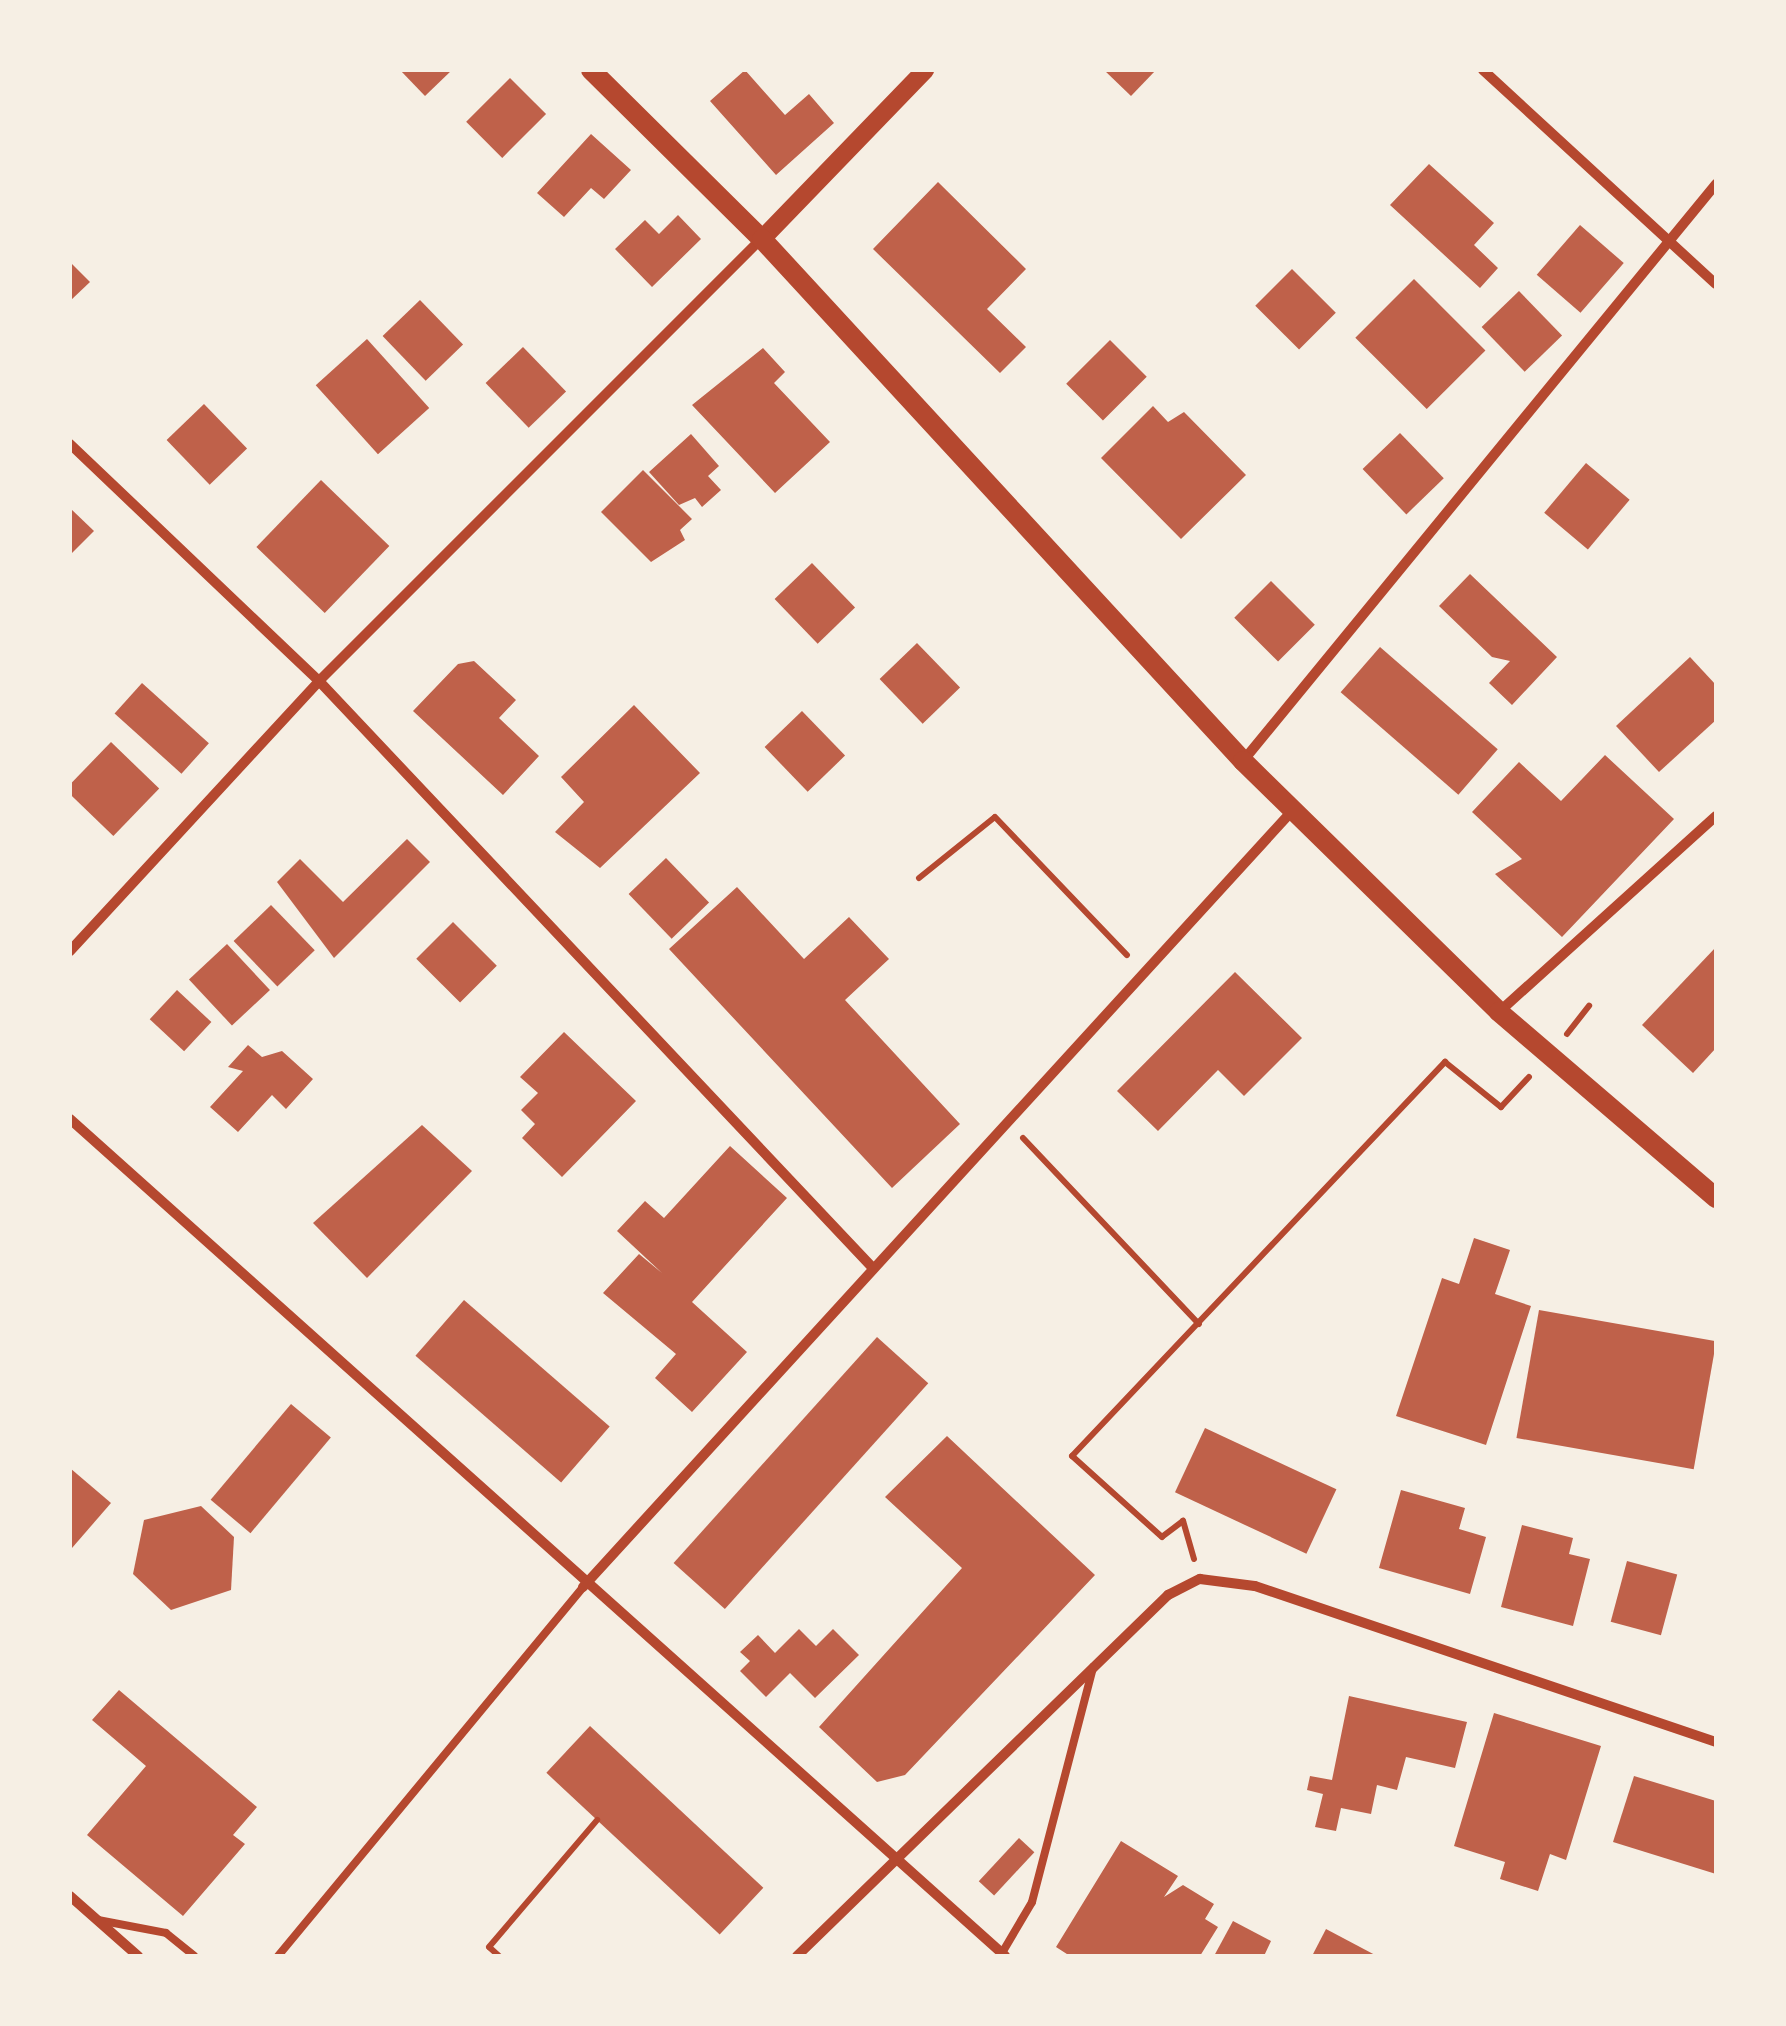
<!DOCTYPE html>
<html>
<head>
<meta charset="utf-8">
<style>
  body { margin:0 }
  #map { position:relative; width:1786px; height:2026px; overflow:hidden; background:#f6efe4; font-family:Mulish,sans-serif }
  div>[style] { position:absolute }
  .building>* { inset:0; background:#bf614a; transform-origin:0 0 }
  .path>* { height:6px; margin:-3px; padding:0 3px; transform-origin:3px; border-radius:3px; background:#b5482f }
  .service>* { height:8px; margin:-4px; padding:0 4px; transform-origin:4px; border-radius:4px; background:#b5482f }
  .minor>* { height:10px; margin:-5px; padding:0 5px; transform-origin:5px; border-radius:5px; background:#b5482f }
  .tertiary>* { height:18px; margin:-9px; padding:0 9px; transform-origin:9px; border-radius:9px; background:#b5482f }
  .secondary>* { height:20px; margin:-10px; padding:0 10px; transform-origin:10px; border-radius:10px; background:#b5482f }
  span { translate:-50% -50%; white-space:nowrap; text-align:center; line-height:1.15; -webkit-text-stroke:9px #f6efe4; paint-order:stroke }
  .frame { position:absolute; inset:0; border:72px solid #f6efe4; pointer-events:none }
</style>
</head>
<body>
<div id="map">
  <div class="building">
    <i style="clip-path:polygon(400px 70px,452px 70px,425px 96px)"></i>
    <i style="clip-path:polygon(745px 70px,785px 115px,809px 94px,834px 123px,776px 175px,710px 101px)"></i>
    <i style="clip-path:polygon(1104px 70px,1156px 70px,1131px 96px)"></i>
    <i style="left:510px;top:78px;width:51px;height:62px;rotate:45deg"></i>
    <i style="clip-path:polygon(591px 134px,631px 170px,604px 199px,591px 188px,564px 217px,537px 193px)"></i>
    <i style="clip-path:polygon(1429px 164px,1494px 223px,1474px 245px,1498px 268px,1480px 288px,1390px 205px)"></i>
    <i style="clip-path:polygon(938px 182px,1026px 269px,987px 309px,1026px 347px,1000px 373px,873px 249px)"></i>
    <i style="clip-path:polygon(678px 215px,701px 239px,652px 287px,615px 249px,645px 220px,659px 234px)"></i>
    <i style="left:1580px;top:225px;width:58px;height:66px;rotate:41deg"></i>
    <i style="clip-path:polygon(70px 262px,90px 282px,70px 301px)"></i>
    <i style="left:1292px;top:269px;width:62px;height:52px;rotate:45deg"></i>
    <i style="left:1414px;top:279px;width:101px;height:83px;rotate:45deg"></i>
    <i style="left:1519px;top:291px;width:62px;height:52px;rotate:46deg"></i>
    <i style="left:420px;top:300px;width:62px;height:52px;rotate:46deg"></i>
    <i style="left:367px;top:339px;width:93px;height:69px;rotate:48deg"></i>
    <i style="left:1110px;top:340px;width:52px;height:62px;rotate:45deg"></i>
    <i style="left:523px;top:347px;width:62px;height:52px;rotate:46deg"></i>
    <i style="clip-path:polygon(763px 348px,785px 372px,774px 383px,830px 442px,775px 493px,692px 405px)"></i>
    <i style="left:204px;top:404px;width:62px;height:52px;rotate:46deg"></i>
    <i style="clip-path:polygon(1153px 406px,1168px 422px,1184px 412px,1246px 475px,1181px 539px,1101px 458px)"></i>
    <i style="left:1400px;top:433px;width:63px;height:52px;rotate:46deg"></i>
    <i style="clip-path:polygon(691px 434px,719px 466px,708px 476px,721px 490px,702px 507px,695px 498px,679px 505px,649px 472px)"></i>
    <i style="left:1586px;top:463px;width:57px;height:65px;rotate:40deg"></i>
    <i style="clip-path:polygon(643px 470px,692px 519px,680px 530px,685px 540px,651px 562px,601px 512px)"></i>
    <i style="left:321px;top:480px;width:95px;height:93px;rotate:44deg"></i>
    <i style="clip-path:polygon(70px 508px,94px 531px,70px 555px)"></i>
    <i style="left:812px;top:563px;width:62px;height:52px;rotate:46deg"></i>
    <i style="clip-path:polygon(1470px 574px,1557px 657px,1512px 705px,1489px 683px,1510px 661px,1492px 657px,1439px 606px)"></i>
    <i style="left:1271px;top:581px;width:62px;height:52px;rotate:45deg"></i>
    <i style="left:917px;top:643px;width:62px;height:52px;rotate:46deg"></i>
    <i style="left:1380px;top:647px;width:156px;height:60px;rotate:41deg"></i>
    <i style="clip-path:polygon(1690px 657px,1716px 685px,1716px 720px,1659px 772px,1616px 726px)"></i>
    <i style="clip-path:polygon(474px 661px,516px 700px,499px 718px,539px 756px,503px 795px,413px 711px,458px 664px)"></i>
    <i style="left:142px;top:683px;width:90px;height:41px;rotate:42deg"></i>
    <i style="clip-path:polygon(634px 705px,700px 773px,600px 868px,555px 832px,584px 802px,561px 777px)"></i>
    <i style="left:802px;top:711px;width:62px;height:52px;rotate:46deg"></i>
    <i style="left:111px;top:742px;width:67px;height:66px;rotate:44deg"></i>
    <i style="clip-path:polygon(1605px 755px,1674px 819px,1562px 937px,1495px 874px,1522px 859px,1472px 812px,1519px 762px,1561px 801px)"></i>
    <i style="clip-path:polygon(407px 839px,430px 862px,334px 958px,277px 882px,300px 859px,343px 902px)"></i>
    <i style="left:666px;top:858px;width:62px;height:52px;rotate:46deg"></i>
    <i style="clip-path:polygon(737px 887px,804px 959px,849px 917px,889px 959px,845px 1000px,960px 1124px,892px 1188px,669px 949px)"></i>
    <i style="left:271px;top:905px;width:63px;height:52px;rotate:46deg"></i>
    <i style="left:453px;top:922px;width:62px;height:52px;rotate:45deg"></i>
    <i style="left:227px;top:944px;width:63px;height:52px;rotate:47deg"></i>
    <i style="clip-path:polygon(1716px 947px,1716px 1048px,1693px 1073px,1642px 1025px)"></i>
    <i style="clip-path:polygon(1235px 972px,1302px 1038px,1244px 1096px,1218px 1070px,1158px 1131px,1117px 1091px)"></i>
    <i style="left:177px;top:990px;width:47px;height:40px;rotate:43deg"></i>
    <i style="clip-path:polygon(564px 1032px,636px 1101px,562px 1177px,522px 1138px,535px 1124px,521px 1110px,538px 1093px,520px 1077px)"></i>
    <i style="clip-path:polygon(248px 1045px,262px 1057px,282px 1051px,313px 1079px,286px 1109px,272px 1095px,238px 1132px,210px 1107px,243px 1071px,228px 1067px)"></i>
    <i style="clip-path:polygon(422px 1125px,472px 1171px,367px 1278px,313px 1223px)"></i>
    <i style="clip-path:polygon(730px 1146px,787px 1198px,692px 1302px,747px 1352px,692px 1412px,655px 1378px,676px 1354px,603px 1293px,639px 1254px,662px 1273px,617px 1231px,645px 1201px,664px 1218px)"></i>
    <i style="clip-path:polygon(1474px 1238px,1510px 1250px,1495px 1294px,1531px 1306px,1486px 1445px,1396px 1416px,1442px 1278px,1459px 1284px)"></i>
    <i style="left:464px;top:1300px;width:193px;height:74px;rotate:41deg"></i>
    <i style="left:1539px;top:1310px;width:180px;height:130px;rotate:10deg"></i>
    <i style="left:877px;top:1337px;width:69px;height:304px;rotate:42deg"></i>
    <i style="left:291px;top:1404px;width:52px;height:125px;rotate:40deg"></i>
    <i style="left:1205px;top:1428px;width:145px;height:71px;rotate:25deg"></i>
    <i style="clip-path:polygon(947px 1436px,1095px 1575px,905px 1775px,877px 1782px,819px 1727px,962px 1568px,885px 1497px)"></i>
    <i style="clip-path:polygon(70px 1468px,111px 1503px,72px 1548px,70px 1546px)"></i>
    <i style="clip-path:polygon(1401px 1490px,1465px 1508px,1459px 1529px,1486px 1537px,1470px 1594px,1379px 1568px)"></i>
    <i style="clip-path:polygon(201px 1506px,234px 1537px,231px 1590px,171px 1610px,133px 1574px,144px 1520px)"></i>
    <i style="clip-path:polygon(1522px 1525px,1573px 1538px,1569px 1554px,1590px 1559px,1573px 1626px,1501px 1607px)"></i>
    <i style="left:1627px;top:1561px;width:52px;height:63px;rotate:15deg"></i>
    <i style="clip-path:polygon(799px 1629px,816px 1646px,833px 1629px,859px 1655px,815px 1698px,790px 1673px,766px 1697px,740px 1671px,750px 1661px,740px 1652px,758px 1635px,775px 1653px)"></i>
    <i style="clip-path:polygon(119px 1690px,257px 1807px,233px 1835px,245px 1844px,183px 1916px,87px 1835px,146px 1766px,92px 1720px)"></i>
    <i style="clip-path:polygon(1349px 1696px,1467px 1722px,1455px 1768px,1406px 1757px,1397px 1790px,1377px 1785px,1371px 1814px,1341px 1808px,1336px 1831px,1315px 1827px,1323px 1794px,1307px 1790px,1310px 1776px,1332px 1780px)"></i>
    <i style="clip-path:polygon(1494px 1713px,1601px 1746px,1566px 1860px,1550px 1854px,1538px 1891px,1500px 1879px,1505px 1862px,1454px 1846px)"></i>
    <i style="left:590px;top:1726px;width:237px;height:64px;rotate:43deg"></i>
    <i style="clip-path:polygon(1634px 1776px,1716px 1801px,1716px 1874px,1613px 1842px)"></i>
    <i style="left:1019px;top:1838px;width:21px;height:59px;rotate:43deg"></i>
    <i style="clip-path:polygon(1121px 1841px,1178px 1876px,1164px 1897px,1183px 1885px,1214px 1904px,1205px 1919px,1218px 1927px,1200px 1956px,1070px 1956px,1056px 1947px)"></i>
    <i style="clip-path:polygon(1233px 1921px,1271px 1941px,1264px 1956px,1214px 1956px)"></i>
    <i style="clip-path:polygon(1326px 1929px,1377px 1956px,1312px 1956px)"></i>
  </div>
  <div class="path">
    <i style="left:919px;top:878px;width:97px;rotate:-38.8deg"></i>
    <i style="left:995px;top:817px;width:191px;rotate:46.3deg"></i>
    <i style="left:1567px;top:1034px;width:36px;rotate:-52deg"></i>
    <i style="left:1023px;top:1138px;width:256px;rotate:46.6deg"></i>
    <i style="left:1194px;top:1559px;width:40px;rotate:-106deg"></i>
    <i style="left:1183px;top:1521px;width:26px;rotate:143deg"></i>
    <i style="left:1162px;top:1537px;width:121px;rotate:-138deg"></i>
    <i style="left:1072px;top:1456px;width:543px;rotate:-46.57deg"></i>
    <i style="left:1445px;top:1062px;width:72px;rotate:38.8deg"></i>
    <i style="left:1501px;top:1107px;width:41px;rotate:-47deg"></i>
    <i style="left:499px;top:1956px;width:13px;rotate:-138deg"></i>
    <i style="left:489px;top:1947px;width:167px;rotate:-49.6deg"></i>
  </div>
  <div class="service">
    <i style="left:98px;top:1920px;width:69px;rotate:10.8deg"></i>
    <i style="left:166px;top:1933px;width:36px;rotate:39deg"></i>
    <i style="left:1002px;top:1953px;width:59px;rotate:-59.5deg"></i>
    <i style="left:1032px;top:1902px;width:243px;rotate:-75.4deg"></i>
    <i style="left:278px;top:1956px;width:479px;rotate:-50.4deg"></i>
  </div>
  <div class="minor">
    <i style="left:1483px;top:70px;width:316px;rotate:42.6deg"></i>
    <i style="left:70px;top:444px;width:344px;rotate:43.6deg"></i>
    <i style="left:319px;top:681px;width:806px;rotate:46.66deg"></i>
    <i style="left:1243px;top:761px;width:746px;rotate:-50.66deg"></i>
    <i style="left:70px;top:951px;width:367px;rotate:-47.3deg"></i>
    <i style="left:319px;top:681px;width:625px;rotate:-45deg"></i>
    <i style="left:1499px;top:1012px;width:292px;rotate:-42.1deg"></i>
    <i style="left:70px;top:1119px;width:1255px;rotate:41.83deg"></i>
    <i style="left:583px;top:1587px;width:1053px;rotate:-47.58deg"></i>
    <i style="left:70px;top:1896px;width:91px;rotate:41.4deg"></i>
    <i style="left:797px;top:1956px;width:518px;rotate:-44.22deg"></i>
    <i style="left:1168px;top:1595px;width:36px;rotate:-27deg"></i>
    <i style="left:1200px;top:1579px;width:55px;rotate:7.3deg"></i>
    <i style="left:1255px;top:1586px;width:487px;rotate:18.7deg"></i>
  </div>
  <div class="tertiary">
    <i style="left:762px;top:239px;width:235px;rotate:-46deg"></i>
  </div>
  <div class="secondary">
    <i style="left:591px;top:70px;width:240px;rotate:44.7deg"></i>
    <i style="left:762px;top:239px;width:710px;rotate:47.34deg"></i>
    <i style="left:1243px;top:761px;width:359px;rotate:44.4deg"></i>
    <i style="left:1499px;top:1012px;width:286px;rotate:40.6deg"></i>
  </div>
  <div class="frame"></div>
</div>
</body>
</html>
